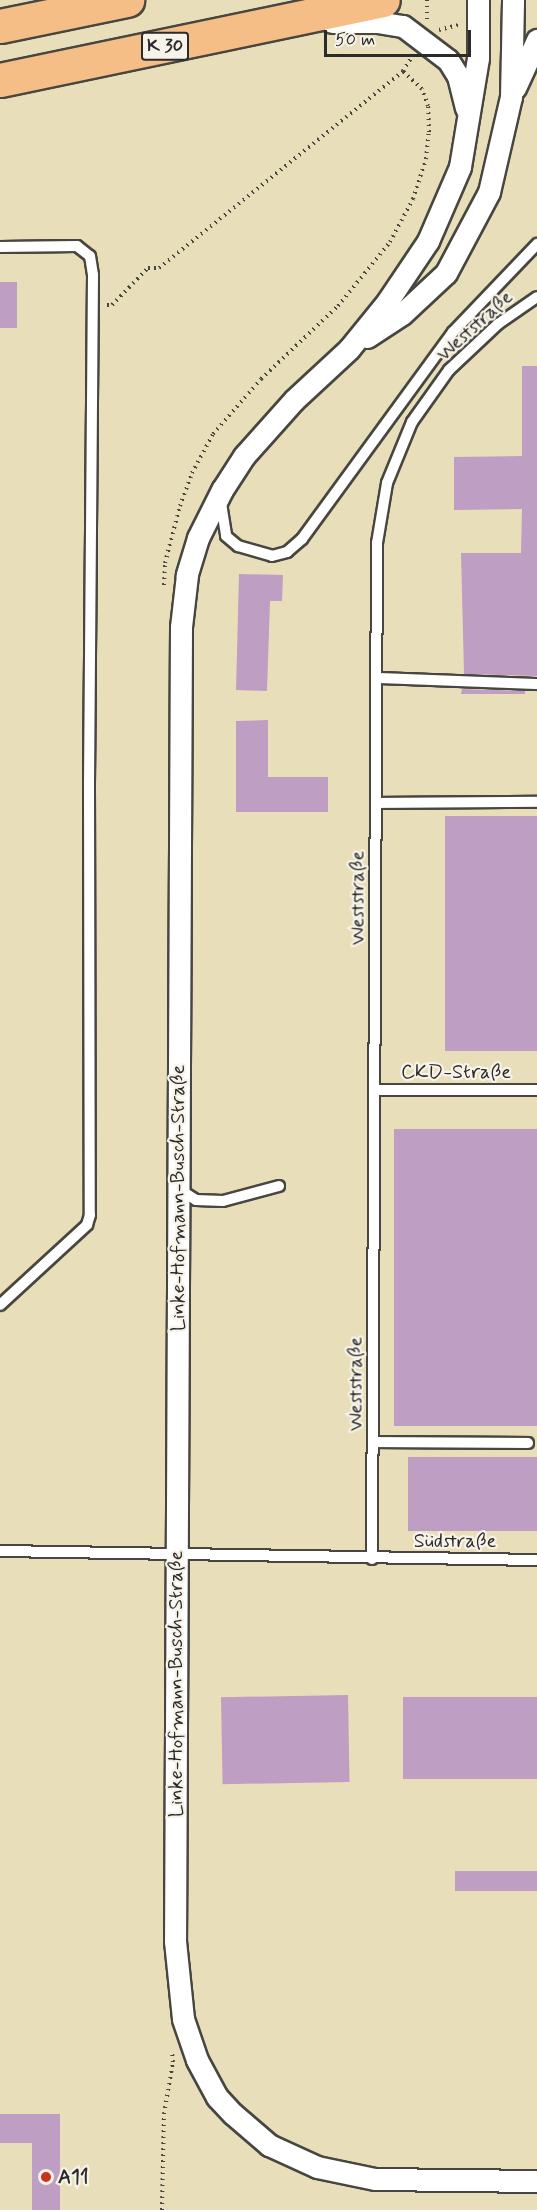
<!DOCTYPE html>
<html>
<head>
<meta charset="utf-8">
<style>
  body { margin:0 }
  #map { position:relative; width:537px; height:2210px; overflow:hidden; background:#e8dfba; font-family:Mynerve,sans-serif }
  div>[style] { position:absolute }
  .building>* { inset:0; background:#be9ec2; transform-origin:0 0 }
  .path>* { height:4px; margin-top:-2px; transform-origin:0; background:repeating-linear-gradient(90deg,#474640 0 1.5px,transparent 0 6px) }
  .roads { filter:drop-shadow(2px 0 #474640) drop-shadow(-2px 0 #474640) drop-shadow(0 2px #474640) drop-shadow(0 -2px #474640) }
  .lane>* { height:10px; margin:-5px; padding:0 5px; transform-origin:5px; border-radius:5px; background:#fff }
  .street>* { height:21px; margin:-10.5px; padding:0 10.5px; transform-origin:10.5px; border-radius:10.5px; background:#fff }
  .primary>* { height:33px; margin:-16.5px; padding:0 16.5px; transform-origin:16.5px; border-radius:16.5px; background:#f6be87 }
  .dots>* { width:16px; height:16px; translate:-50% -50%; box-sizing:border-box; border:3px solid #f7f3e8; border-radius:50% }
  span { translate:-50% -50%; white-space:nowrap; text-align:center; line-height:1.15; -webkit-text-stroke:4.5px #f7f3e8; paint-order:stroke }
  .shield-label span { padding:2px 4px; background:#f7f3e8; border:2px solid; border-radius:4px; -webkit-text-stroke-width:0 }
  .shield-label { font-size:18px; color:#2b2b2b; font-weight:700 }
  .street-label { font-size:20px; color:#2b2b2b }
  .poi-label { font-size:20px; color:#2b2b2b; font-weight:700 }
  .left { translate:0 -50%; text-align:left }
  .scale { position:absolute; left:324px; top:30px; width:147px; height:27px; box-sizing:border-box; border:3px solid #2b2b2b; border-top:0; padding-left:8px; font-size:18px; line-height:21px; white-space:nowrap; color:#2b2b2b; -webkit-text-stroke:4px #f7f3e8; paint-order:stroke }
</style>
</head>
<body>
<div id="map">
  <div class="building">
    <i style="left:0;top:282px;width:17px;height:46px"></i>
    <i style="clip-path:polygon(522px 366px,537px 366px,537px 676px,464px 674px,461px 553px,521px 553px,522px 509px,454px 510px,454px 457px,522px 456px)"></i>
    <i style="clip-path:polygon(239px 574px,283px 575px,282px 601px,270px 601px,267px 691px,236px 690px)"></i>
    <i style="clip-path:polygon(462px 689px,525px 691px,525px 694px,461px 694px)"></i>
    <i style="clip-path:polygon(268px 720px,268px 777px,328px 777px,328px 812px,236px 812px,236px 721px)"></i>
    <i style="left:445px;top:816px;width:92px;height:235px"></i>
    <i style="left:394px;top:1129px;width:143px;height:297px"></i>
    <i style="left:408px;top:1457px;width:129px;height:74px"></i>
    <i style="left:348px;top:1695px;width:87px;height:127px;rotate:89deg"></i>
    <i style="left:537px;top:1697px;width:82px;height:134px;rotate:90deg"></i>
    <i style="left:455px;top:1871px;width:82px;height:20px"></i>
    <i style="clip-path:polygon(0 2114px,60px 2114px,60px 2210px,32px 2210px,32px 2143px,0 2143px)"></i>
  </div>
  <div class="path">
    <i style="left:427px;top:19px;width:19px;rotate:-90deg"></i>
    <i style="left:439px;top:30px;width:20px;rotate:-15deg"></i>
    <i style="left:107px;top:305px;width:5px"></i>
    <i style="left:112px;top:305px;width:52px;rotate:-45.8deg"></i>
    <i style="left:148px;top:268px;width:11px"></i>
    <i style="left:159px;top:268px;width:314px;rotate:-38.9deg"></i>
    <i style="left:164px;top:585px;width:22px;rotate:-87deg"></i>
    <i style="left:165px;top:563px;width:59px;rotate:-75.3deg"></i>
    <i style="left:180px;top:506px;width:35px;rotate:-70deg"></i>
    <i style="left:192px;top:473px;width:44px;rotate:-61.7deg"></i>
    <i style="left:213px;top:434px;width:73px;rotate:-48.9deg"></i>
    <i style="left:261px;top:379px;width:106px;rotate:-43.5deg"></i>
    <i style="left:338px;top:306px;width:82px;rotate:-50.9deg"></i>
    <i style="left:390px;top:242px;width:49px;rotate:-61.9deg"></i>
    <i style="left:413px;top:199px;width:42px;rotate:-72deg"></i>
    <i style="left:426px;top:159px;width:27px;rotate:-84deg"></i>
    <i style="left:429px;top:132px;width:26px;rotate:-92deg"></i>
    <i style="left:428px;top:106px;width:18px;rotate:-109deg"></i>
    <i style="left:422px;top:89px;width:26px;rotate:-137deg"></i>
    <i style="left:403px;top:71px;width:19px;rotate:-58deg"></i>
    <i style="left:162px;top:2210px;width:96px;rotate:-88.8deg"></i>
    <i style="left:164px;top:2114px;width:53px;rotate:-80.2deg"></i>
    <i style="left:173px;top:2062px;width:9px;rotate:-96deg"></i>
  </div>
  <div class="roads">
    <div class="lane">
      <i style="left:0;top:247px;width:77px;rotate:-0.7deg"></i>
      <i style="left:77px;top:246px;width:16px;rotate:38deg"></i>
      <i style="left:90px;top:256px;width:19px;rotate:81deg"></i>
      <i style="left:93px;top:275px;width:509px;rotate:90.45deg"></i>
      <i style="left:89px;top:784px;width:431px;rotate:89.9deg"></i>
      <i style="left:90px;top:1215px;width:10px;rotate:107deg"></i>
      <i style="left:87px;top:1225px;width:118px;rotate:137.4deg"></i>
      <i style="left:221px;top:503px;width:33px;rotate:81deg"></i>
      <i style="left:226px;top:536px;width:16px;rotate:40deg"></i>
      <i style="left:238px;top:546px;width:35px;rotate:16deg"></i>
      <i style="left:272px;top:556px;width:16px;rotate:-15deg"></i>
      <i style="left:287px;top:552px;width:20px;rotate:-41deg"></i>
      <i style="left:302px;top:539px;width:256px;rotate:-53.9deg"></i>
      <i style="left:453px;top:332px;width:122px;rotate:-46.3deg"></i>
      <i style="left:378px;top:678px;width:159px;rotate:2.2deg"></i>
      <i style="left:376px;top:803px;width:161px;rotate:-0.4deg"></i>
      <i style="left:375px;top:1090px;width:162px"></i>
      <i style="left:177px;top:1188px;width:22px;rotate:32deg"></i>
      <i style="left:196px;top:1200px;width:27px;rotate:2deg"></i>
      <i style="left:223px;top:1201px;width:58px;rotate:-15deg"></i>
      <i style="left:374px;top:1442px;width:154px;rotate:0.4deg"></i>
      <i style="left:0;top:1551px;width:537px;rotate:0.96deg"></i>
      <i style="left:372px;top:1559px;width:1016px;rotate:-89.72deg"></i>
      <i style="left:377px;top:543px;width:61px;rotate:-80.5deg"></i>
      <i style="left:387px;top:483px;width:66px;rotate:-67.7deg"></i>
      <i style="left:412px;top:422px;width:64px;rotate:-54.6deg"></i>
      <i style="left:449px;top:370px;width:67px;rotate:-43.2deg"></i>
      <i style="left:498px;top:324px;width:47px;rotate:-34.7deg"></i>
    </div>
    <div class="street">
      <i style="left:478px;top:0;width:58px;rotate:90deg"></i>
      <i style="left:478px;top:58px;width:110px;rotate:99.4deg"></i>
      <i style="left:460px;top:167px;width:81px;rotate:113.4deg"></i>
      <i style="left:428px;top:241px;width:73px;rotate:123.9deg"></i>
      <i style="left:387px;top:302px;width:60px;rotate:129deg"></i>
      <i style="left:349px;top:349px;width:75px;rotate:137.2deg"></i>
      <i style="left:294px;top:400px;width:75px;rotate:131.8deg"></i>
      <i style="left:244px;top:456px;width:40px;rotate:122.9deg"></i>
      <i style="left:222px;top:490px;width:54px;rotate:116.6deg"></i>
      <i style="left:198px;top:538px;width:39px;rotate:107deg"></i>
      <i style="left:187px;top:575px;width:52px;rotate:96.6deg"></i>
      <i style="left:181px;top:627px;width:1314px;rotate:90.26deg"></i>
      <i style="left:175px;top:1941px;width:78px;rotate:84.1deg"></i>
      <i style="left:183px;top:2019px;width:43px;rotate:71.1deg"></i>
      <i style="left:197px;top:2060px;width:42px;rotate:61.6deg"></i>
      <i style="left:217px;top:2097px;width:23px;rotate:47deg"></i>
      <i style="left:233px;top:2114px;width:48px;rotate:40.7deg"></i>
      <i style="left:269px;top:2145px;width:53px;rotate:24.6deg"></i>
      <i style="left:317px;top:2167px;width:59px;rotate:11.7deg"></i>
      <i style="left:375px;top:2179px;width:162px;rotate:0.7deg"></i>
      <i style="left:332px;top:22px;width:45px"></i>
      <i style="left:377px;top:22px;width:26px;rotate:9deg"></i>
      <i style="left:403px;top:26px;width:56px;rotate:37.1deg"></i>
      <i style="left:448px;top:60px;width:19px;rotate:58deg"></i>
      <i style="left:458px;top:76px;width:33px;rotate:76deg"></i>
      <i style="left:515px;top:88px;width:53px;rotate:-65.4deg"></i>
      <i style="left:367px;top:337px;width:42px;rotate:-33.3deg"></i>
      <i style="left:402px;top:314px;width:60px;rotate:-43deg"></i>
      <i style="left:446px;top:273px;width:92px;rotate:-62deg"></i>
      <i style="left:489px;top:192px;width:98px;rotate:-77deg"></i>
      <i style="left:511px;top:97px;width:97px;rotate:-88.8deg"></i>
    </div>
    <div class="primary">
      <i style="left:0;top:26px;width:130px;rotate:-11.6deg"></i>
      <i style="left:0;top:80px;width:391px;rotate:-11.8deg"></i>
    </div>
  </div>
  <div class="dots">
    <i style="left:46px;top:2177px;background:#c8321e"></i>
  </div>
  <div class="shield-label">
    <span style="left:165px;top:46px">K 30</span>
  </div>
  <div class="street-label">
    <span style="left:475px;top:326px;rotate:-42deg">Weststraße</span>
    <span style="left:358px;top:898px;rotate:-90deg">Weststraße</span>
    <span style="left:456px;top:1072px">CKD-Straße</span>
    <span style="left:178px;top:1198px;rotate:-90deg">Linke-Hofmann-Busch-Straße</span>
    <span style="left:356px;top:1384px;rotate:-90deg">Weststraße</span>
    <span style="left:455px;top:1541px">Südstraße</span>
    <span style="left:176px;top:1684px;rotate:-90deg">Linke-Hofmann-Busch-Straße</span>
  </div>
  <div class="poi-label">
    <span class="left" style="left:58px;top:2177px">A11</span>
  </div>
  <div class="scale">50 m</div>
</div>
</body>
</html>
